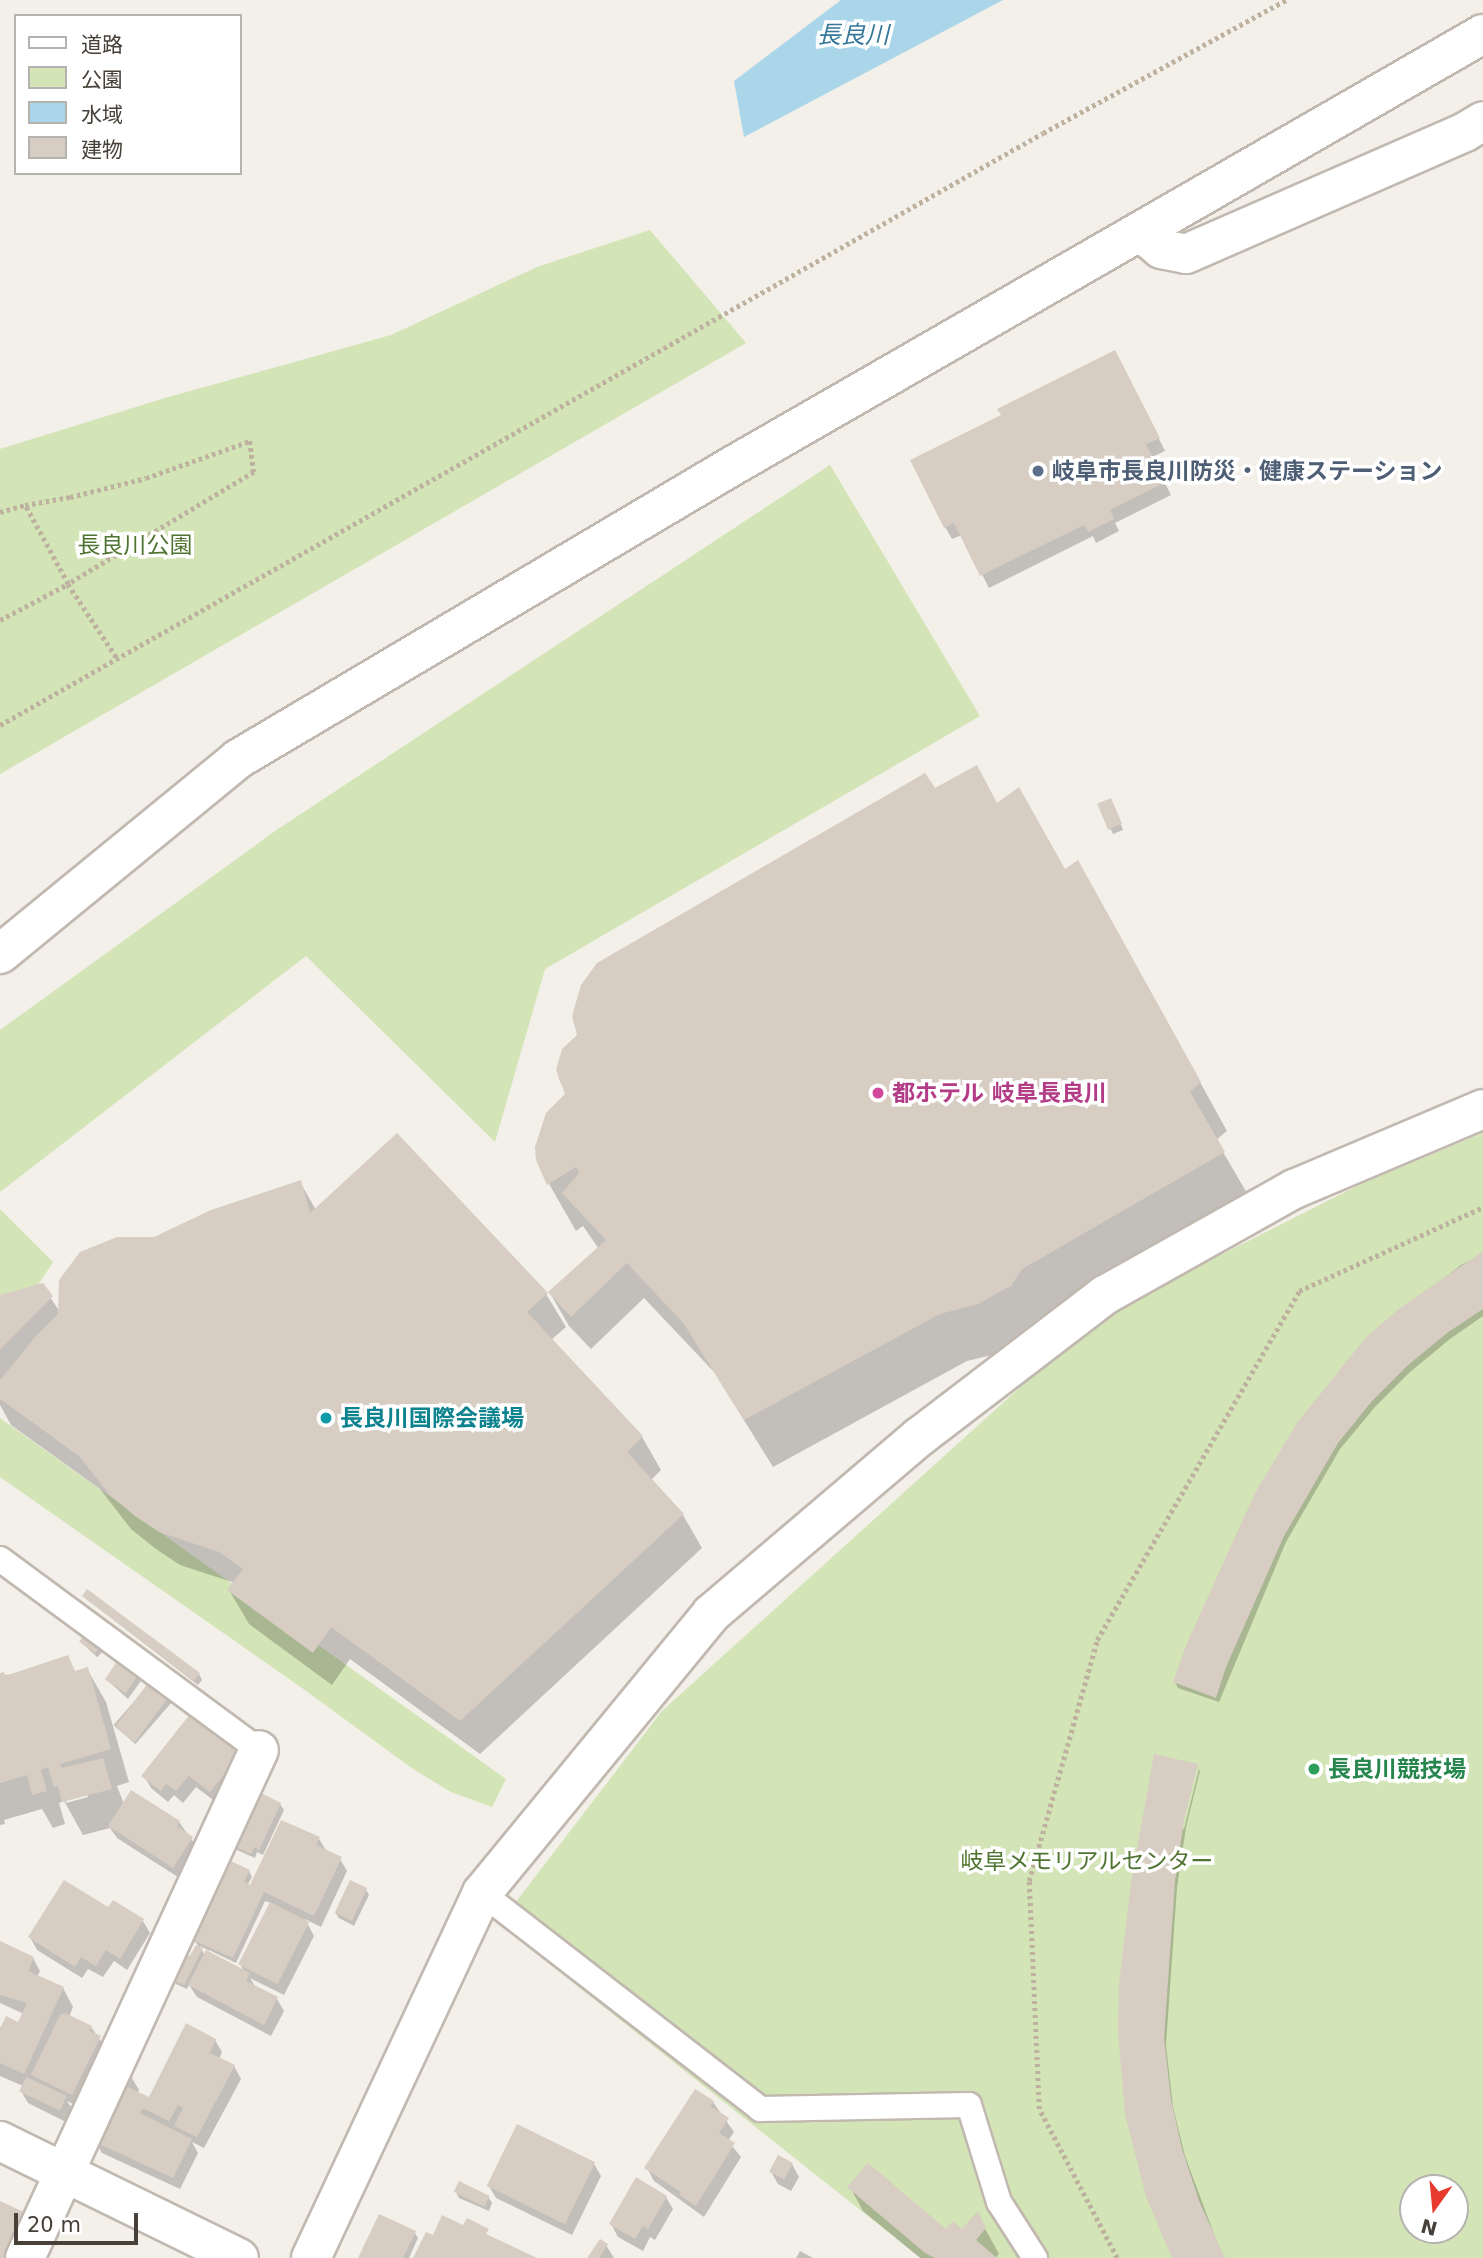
<!DOCTYPE html>
<html>
<head>
<meta charset="utf-8">
<style>
  body { margin:0 }
  #map { position:relative; width:1483px; height:2258px; overflow:hidden; background:#f3efe9; font-family:"DejaVu Sans","Noto Sans JP",sans-serif }
  div>[style] { position:absolute }
  .green>* { inset:0; background:#d3e4b6 }
  .water>* { inset:0; background:#abd6ea }
  .shadow>* { inset:0; background:#0003; transform-origin:0 0 }
  .building>* { inset:0; background:#d7cdc3; transform-origin:0 0 }
  .path>* { height:4.5px; margin-top:-2.25px; transform-origin:0; background:repeating-linear-gradient(90deg,#beb19f 0 3.5px,transparent 0 7px) }
  .roads { filter:drop-shadow(2px 0 #c1b9b0) drop-shadow(-2px 0 #c1b9b0) drop-shadow(0 2px #c1b9b0) drop-shadow(0 -2px #c1b9b0) }
  .service>* { height:24px; margin:-12px; padding:0 12px; transform-origin:12px; border-radius:12px; background:#fff }
  .minor>* { height:38px; margin:-19px; padding:0 19px; transform-origin:19px; border-radius:19px; background:#fff }
  .tertiary>* { height:38px; margin:-19px; padding:0 19px; transform-origin:19px; border-radius:19px; background:#fff }
  .dots>* { width:19px; height:19px; translate:-50% -50%; box-sizing:border-box; border:4px solid #fff; border-radius:50% }
  span { translate:-50% -50%; white-space:nowrap; text-align:center; line-height:1.15; -webkit-text-stroke:7px #fff; paint-order:stroke }
  .service-label { font-size:23px; color:#4e5e75; font-weight:700 }
  .left { translate:0 -50%; text-align:left }
  .park-label { font-size:23px; color:#4f7330 }
  .hotel-label { font-size:23px; color:#b23c85; font-weight:700 }
  .culture-label { font-size:23px; color:#0d838f; font-weight:700 }
  .leisure-label { font-size:23px; color:#27864d; font-weight:700 }
  .water-label { font-size:24px; color:#36789a; font-style:italic }
  .legend { position:absolute; left:14px; top:14px; width:228px; height:161px; box-sizing:border-box; background:#fff; border:2px solid #b5b3af; margin:0; padding:9px 12px; list-style:none; font-size:21px; color:#464038 }
  .legend li { display:flex; align-items:center; gap:14px; height:35px }
  .legend b { width:35px; border:2px solid #b5b3af }
  .north { position:absolute; left:1399px; top:2174px; width:70px; height:70px; box-sizing:border-box; background:#fff; border:2px solid #b5b3af; border-radius:50%; rotate:195deg; font-size:19px; font-weight:700; line-height:28px; text-align:center; color:#464038 }
  .north::after { content:''; display:block; margin:auto; width:24px; height:32px; background:#e7392d; clip-path:polygon(50% 0,100% 100%,50% 72%,0 100%) }
  .scale { position:absolute; left:14px; top:2213px; width:124px; height:32px; box-sizing:border-box; border:4px solid #464038; border-top:0; padding-left:9px; font-size:21px; line-height:24px; white-space:nowrap; color:#464038; -webkit-text-stroke:5px #fff; paint-order:stroke }
</style>
</head>
<body>
<div id="map">
  <div class="green">
    <i style="clip-path:polygon(650px 230px,746px 343px,0 774px,0 449px,165px 398px,391px 335px,537px 267px)"></i>
    <i style="clip-path:polygon(830px 465px,980px 716px,545px 969px,495px 1142px,306px 956px,0 1192px,0 1030px,278px 829px)"></i>
    <i style="clip-path:polygon(evenodd,1483px 1133px,1483px 2258px,921px 2258px,499px 1924px,662px 1711px,1098px 1317px,1363px 1183px,1483px 1133px,1413px 2188px,1455px 2188px,1455px 2230px,1413px 2230px,1413px 2188px)"></i>
    <i style="clip-path:polygon(0 1209px,53px 1262px,0 1342px)"></i>
    <i style="clip-path:polygon(0 1418px,506px 1779px,492px 1807px,451px 1792px,413px 1769px,302px 1688px,0 1477px)"></i>
  </div>
  <div class="water">
    <i style="clip-path:polygon(841px 0,1003px 0,744px 137px,734px 81px)"></i>
  </div>
  <div class="shadow">
    <i style="clip-path:polygon(1122px 364px,1165px 451px,1152px 457px,1171px 495px,1115px 523px,1119px 531px,1096px 543px,1093px 536px,989px 588px,962px 535px,952px 539px,945px 527px,1003px 416px)"></i>
    <i style="clip-path:polygon(935px 791px,998px 804px,1105px 910px,1227px 1131px,1216px 1140px,1251px 1200px,1005px 1352px,967px 1361px,773px 1467px,714px 1372px,644px 1298px,591px 1349px,569px 1326px,550px 1293px,599px 1249px,583px 1226px,576px 1231px,549px 1184px,567px 1094px,559px 1079px,559px 1061px)"></i>
    <i style="clip-path:polygon(1113px 805px,1123px 830px,1113px 834px,1110px 828px)"></i>
    <i style="clip-path:polygon(300px 1182px,316px 1210px,546px 1294px,566px 1327px,551px 1340px,642px 1437px,661px 1470px,651px 1480px,683px 1515px,702px 1548px,480px 1754px,350px 1659px,332px 1685px,249px 1624px,229px 1590px,235px 1583px,180px 1565px,156px 1549px,131px 1529px,100px 1489px,11px 1425px,0 1405px,0 1299px,42px 1285px,60px 1312px,154px 1239px)"></i>
    <i style="clip-path:polygon(1483px 1254px,1483px 1316px,1450px 1339px,1410px 1372px,1375px 1407px,1340px 1449px,1286px 1542px,1219px 1702px,1178px 1688px,1175px 1682px,1368px 1337px,1461px 1265px)"></i>
    <i style="clip-path:polygon(84px 1597px,199px 1674px,202px 1680px,198px 1685px)"></i>
    <i style="left:87px;top:1633px;width:24px;height:11px;rotate:42deg"></i>
    <i style="clip-path:polygon(121px 1659px,143px 1678px,128px 1699px,106px 1679px)"></i>
    <i style="clip-path:polygon(evenodd,87px 1669px,106px 1702px,129px 1782px,117px 1786px,124px 1804px,179px 1822px,199px 1850px,181px 1879px,117px 1838px,110px 1828px,83px 1835px,64px 1801px,59px 1803px,65px 1824px,53px 1828px,42px 1809px,4px 1820px,5px 1824px,0 1825px,0 1675px,76px 1673px,87px 1669px,87px 1794px,88px 1797px,66px 1803px,66px 1800px,87px 1794px)"></i>
    <i style="left:151px;top:1682px;width:29px;height:57px;rotate:41deg"></i>
    <i style="clip-path:polygon(235px 1751px,242px 1763px,217px 1803px,196px 1787px,183px 1803px,174px 1795px,168px 1802px,151px 1788px,144px 1776px)"></i>
    <i style="clip-path:polygon(1155px 1756px,1198px 1768px,1195px 1768px,1180px 1828px,1184px 1829px,1199px 1769px,1200px 1771px,1186px 1827px,1177px 1888px,1166px 2045px,1173px 2107px,1185px 2156px,1223px 2258px,1174px 2258px,1148px 2197px,1127px 2113px,1122px 2074px,1121px 1984px,1133px 1882px)"></i>
    <i style="clip-path:polygon(280px 1804px,284px 1810px,263px 1855px,257px 1852px,255px 1858px,237px 1850px,234px 1845px)"></i>
    <i style="clip-path:polygon(evenodd,319px 1839px,327px 1852px,340px 1859px,347px 1871px,321px 1927px,305px 1919px,314px 1936px,284px 1995px,250px 1978px,256px 1988px,277px 1999px,284px 2011px,271px 2036px,197px 1997px,189px 1985px,187px 1989px,176px 1984px,173px 1979px,198px 1945px,190px 1937px,249px 1871px,252px 1877px,247px 1886px,251px 1888px,319px 1839px,265px 1901px,271px 1903px,240px 1964px,245px 1973px,207px 1953px,209px 1950px,236px 1963px,265px 1901px,319px 1839px,200px 1946px,208px 1950px,205px 1956px,200px 1946px)"></i>
    <i style="clip-path:polygon(366px 1890px,369px 1895px,354px 1926px,339px 1918px,335px 1912px)"></i>
    <i style="clip-path:polygon(114px 1902px,143px 1921px,150px 1933px,127px 1970px,114px 1961px,103px 1977px,88px 1969px,82px 1978px,37px 1950px,30px 1937px,108px 1910px)"></i>
    <i style="clip-path:polygon(0 1943px,33px 1958px,40px 1971px,37px 1977px,63px 1988px,73px 2007px,69px 2017px,91px 2027px,107px 2050px,79px 2107px,67px 2101px,73px 2110px,66px 2122px,28px 2103px,21px 2091px,23px 2086px,0 2076px,0 2026px,2px 2029px,18px 2025px,24px 2014px,0 2003px)"></i>
    <i style="clip-path:polygon(215px 2040px,222px 2052px,219px 2059px,234px 2066px,241px 2079px,204px 2148px,192px 2142px,198px 2153px,180px 2189px,102px 2153px,95px 2141px,132px 2078px,139px 2090px,137px 2094px,150px 2099px)"></i>
    <i style="clip-path:polygon(713px 2102px,734px 2132px,728px 2141px,741px 2157px,704px 2217px,654px 2181px,647px 2168px)"></i>
    <i style="clip-path:polygon(594px 2164px,601px 2176px,572px 2235px,496px 2198px,489px 2186px)"></i>
    <i style="clip-path:polygon(792px 2164px,799px 2177px,791px 2191px,778px 2184px,771px 2172px)"></i>
    <i style="clip-path:polygon(850px 2187px,946px 2232px,962px 2232px,977px 2214px,999px 2254px,995px 2258px,920px 2258px,863px 2211px)"></i>
    <i style="clip-path:polygon(456px 2192px,489px 2198px,492px 2203px,489px 2211px,459px 2198px)"></i>
    <i style="clip-path:polygon(666px 2197px,673px 2209px,655px 2240px,650px 2237px,643px 2251px,618px 2237px,611px 2224px)"></i>
    <i style="clip-path:polygon(415px 2233px,418px 2238px,409px 2258px,360px 2258px)"></i>
    <i style="clip-path:polygon(606px 2245px,614px 2258px,590px 2258px)"></i>
    <i style="clip-path:polygon(800px 2251px,813px 2258px,796px 2258px)"></i>
  </div>
  <div class="building">
    <i style="clip-path:polygon(1115px 350px,1160px 438px,1146px 444px,1166px 482px,1110px 510px,1114px 519px,1088px 532px,1084px 525px,980px 576px,954px 523px,944px 528px,910px 460px,1001px 415px,997px 409px)"></i>
    <i style="clip-path:polygon(977px 765px,997px 803px,1019px 787px,1065px 869px,1078px 860px,1201px 1082px,1190px 1092px,1225px 1152px,1022px 1269px,1011px 1286px,1001px 1291px,978px 1304px,940px 1314px,744px 1420px,684px 1324px,627px 1263px,571px 1317px,548px 1292px,606px 1240px,562px 1193px,579px 1173px,576px 1167px,547px 1185px,536px 1160px,535px 1147px,546px 1113px,565px 1094px,556px 1070px,562px 1049px,577px 1035px,572px 1016px,581px 985px,597px 963px,925px 773px,935px 788px)"></i>
    <i style="left:1111px;top:798px;width:28px;height:15px;rotate:67deg"></i>
    <i style="clip-path:polygon(397px 1133px,548px 1293px,527px 1312px,643px 1436px,627px 1452px,684px 1514px,460px 1721px,331px 1627px,313px 1653px,227px 1590px,243px 1569px,219px 1552px,159px 1532px,135px 1516px,110px 1495px,79px 1456px,0 1399px,0 1380px,36px 1336px,58px 1314px,59px 1280px,80px 1252px,117px 1237px,154px 1237px,211px 1210px,301px 1180px,310px 1213px)"></i>
    <i style="clip-path:polygon(1483px 1251px,1483px 1309px,1447px 1333px,1407px 1366px,1372px 1401px,1338px 1443px,1284px 1536px,1226px 1667px,1216px 1698px,1173px 1682px,1187px 1643px,1255px 1493px,1297px 1423px,1367px 1336px,1400px 1308px)"></i>
    <i style="clip-path:polygon(43px 1283px,53px 1296px,0 1350px,0 1295px)"></i>
    <i style="clip-path:polygon(87px 1589px,200px 1673px,194px 1681px,82px 1596px)"></i>
    <i style="left:87px;top:1631px;width:20px;height:13px;rotate:37deg"></i>
    <i style="clip-path:polygon(68px 1655px,75px 1671px,88px 1667px,111px 1749px,60px 1764px,62px 1768px,103px 1758px,112px 1789px,62px 1802px,58px 1786px,54px 1787px,48px 1767px,41px 1770px,47px 1791px,32px 1795px,27px 1775px,0 1783px,0 1673px,4px 1672px,5px 1676px)"></i>
    <i style="left:120px;top:1657px;width:25px;height:27px;rotate:34deg"></i>
    <i style="left:151px;top:1679px;width:25px;height:60px;rotate:37deg"></i>
    <i style="clip-path:polygon(191px 1713px,237px 1750px,233px 1755px,237px 1758px,210px 1792px,189px 1776px,176px 1791px,166px 1784px,161px 1791px,141px 1776px)"></i>
    <i style="clip-path:polygon(1154px 1754px,1198px 1764px,1184px 1820px,1175px 1881px,1164px 2038px,1171px 2100px,1182px 2149px,1199px 2201px,1225px 2258px,1172px 2258px,1146px 2197px,1125px 2114px,1118px 2032px,1119px 1984px,1131px 1882px)"></i>
    <i style="clip-path:polygon(131px 1790px,180px 1821px,177px 1826px,193px 1837px,173px 1868px,108px 1826px)"></i>
    <i style="clip-path:polygon(257px 1791px,281px 1803px,259px 1850px,254px 1847px,251px 1854px,232px 1845px)"></i>
    <i style="clip-path:polygon(281px 1820px,320px 1837px,316px 1845px,342px 1857px,314px 1916px,264px 1892px,233px 1958px,188px 1938px,229px 1860px,250px 1870px,244px 1882px,250px 1885px)"></i>
    <i style="clip-path:polygon(64px 1880px,108px 1907px,113px 1900px,144px 1919px,120px 1959px,106px 1950px,96px 1966px,81px 1957px,75px 1967px,28px 1937px)"></i>
    <i style="left:350px;top:1880px;width:19px;height:36px;rotate:25deg"></i>
    <i style="left:270px;top:1902px;width:44px;height:70px;rotate:27deg"></i>
    <i style="clip-path:polygon(0 1941px,34px 1957px,28px 1971px,64px 1987px,24px 2074px,0 2063px,0 2029px,6px 2016px,18px 2022px,27px 2003px,0 1995px)"></i>
    <i style="clip-path:polygon(196px 1945px,203px 1948px,184px 1985px,171px 1979px,186px 1954px,190px 1956px)"></i>
    <i style="clip-path:polygon(206px 1950px,250px 1973px,246px 1981px,278px 1997px,264px 2025px,188px 1985px)"></i>
    <i style="clip-path:polygon(65px 2013px,92px 2026px,90px 2031px,101px 2036px,72px 2095px,31px 2075px,60px 2015px)"></i>
    <i style="clip-path:polygon(186px 2023px,216px 2039px,210px 2053px,235px 2065px,197px 2137px,174px 2126px,183px 2108px,178px 2105px,169px 2121px,143px 2108px,140px 2113px,192px 2139px,173px 2178px,93px 2141px,126px 2073px,133px 2076px,128px 2087px,149px 2097px)"></i>
    <i style="left:26px;top:2077px;width:45px;height:16px;rotate:25deg"></i>
    <i style="clip-path:polygon(695px 2089px,714px 2101px,710px 2106px,729px 2118px,719px 2133px,735px 2143px,696px 2206px,679px 2195px,681px 2192px,644px 2168px)"></i>
    <i style="left:517px;top:2124px;width:87px;height:69px;rotate:26deg"></i>
    <i style="left:778px;top:2155px;width:17px;height:19px;rotate:28deg"></i>
    <i style="clip-path:polygon(868px 2163px,946px 2229px,953px 2221px,962px 2229px,978px 2211px,986px 2228px,976px 2240px,997px 2258px,935px 2258px,925px 2253px,847px 2187px)"></i>
    <i style="clip-path:polygon(636px 2177px,667px 2196px,648px 2229px,643px 2226px,635px 2239px,609px 2224px)"></i>
    <i style="left:459px;top:2181px;width:34px;height:12px;rotate:26deg"></i>
    <i style="clip-path:polygon(0 2201px,28px 2214px,7px 2258px,0 2258px)"></i>
    <i style="clip-path:polygon(379px 2214px,416px 2231px,403px 2258px,358px 2258px)"></i>
    <i style="clip-path:polygon(442px 2215px,463px 2225px,467px 2218px,489px 2229px,486px 2234px,537px 2258px,413px 2258px,426px 2232px,433px 2235px)"></i>
    <i style="clip-path:polygon(600px 2239px,608px 2244px,599px 2258px,587px 2258px)"></i>
  </div>
  <div class="path">
    <i style="left:0;top:512px;width:26px;rotate:-16deg"></i>
    <i style="left:25px;top:505px;width:46px;rotate:-10.1deg"></i>
    <i style="left:70px;top:497px;width:78px;rotate:-14deg"></i>
    <i style="left:146px;top:478px;width:110px;rotate:-19.6deg"></i>
    <i style="left:250px;top:441px;width:31px;rotate:83deg"></i>
    <i style="left:254px;top:472px;width:217px;rotate:148.9deg"></i>
    <i style="left:68px;top:584px;width:90px;rotate:-118.6deg"></i>
    <i style="left:0;top:620px;width:77px;rotate:-27.9deg"></i>
    <i style="left:68px;top:584px;width:89px;rotate:56.5deg"></i>
    <i style="left:0;top:725px;width:1199px;rotate:-29.58deg"></i>
    <i style="left:1043px;top:133px;width:277px;rotate:-28.7deg"></i>
    <i style="left:1117px;top:2258px;width:168px;rotate:-117.6deg"></i>
    <i style="left:1039px;top:2109px;width:228px;rotate:-92.5deg"></i>
    <i style="left:1029px;top:1881px;width:250px;rotate:-74.2deg"></i>
    <i style="left:1097px;top:1640px;width:403px;rotate:-59.9deg"></i>
    <i style="left:1299px;top:1291px;width:202px;rotate:-24.5deg"></i>
  </div>
  <div class="roads">
    <div class="service">
      <i style="left:0;top:1559px;width:322px;rotate:36.4deg"></i>
      <i style="left:482px;top:1893px;width:352px;rotate:37.8deg"></i>
      <i style="left:760px;top:2109px;width:209px;rotate:-1.1deg"></i>
      <i style="left:969px;top:2105px;width:102px;rotate:72.8deg"></i>
      <i style="left:999px;top:2202px;width:67px;rotate:57.3deg"></i>
    </div>
    <div class="minor">
      <i style="left:1141px;top:232px;width:26px;rotate:40deg"></i>
      <i style="left:1161px;top:249px;width:25px;rotate:11deg"></i>
      <i style="left:1186px;top:254px;width:305px;rotate:-23.6deg"></i>
      <i style="left:1465px;top:132px;width:21px;rotate:-31deg"></i>
      <i style="left:25px;top:2258px;width:559px;rotate:-65.27deg"></i>
    </div>
    <div class="tertiary">
      <i style="left:0;top:954px;width:308px;rotate:-39.3deg"></i>
      <i style="left:238px;top:759px;width:577px;rotate:-30.66deg"></i>
      <i style="left:734px;top:465px;width:864px;rotate:-29.92deg"></i>
      <i style="left:0;top:2141px;width:266px;rotate:26.1deg"></i>
      <i style="left:311px;top:2258px;width:403px;rotate:-64.9deg"></i>
      <i style="left:482px;top:1893px;width:361px;rotate:-50.6deg"></i>
      <i style="left:711px;top:1614px;width:273px;rotate:-40.4deg"></i>
      <i style="left:919px;top:1437px;width:234px;rotate:-37.4deg"></i>
      <i style="left:1105px;top:1295px;width:217px;rotate:-29.3deg"></i>
      <i style="left:1294px;top:1189px;width:205px;rotate:-22.9deg"></i>
    </div>
  </div>
  <div class="dots">
    <i style="left:1038px;top:471px;background:#5c6f8a"></i>
    <i style="left:878px;top:1093px;background:#d1479c"></i>
    <i style="left:326px;top:1418px;background:#0f9aa8"></i>
    <i style="left:1314px;top:1769px;background:#2e9e5b"></i>
  </div>
  <div class="service-label">
    <span class="left" style="left:1052px;top:471px">岐阜市長良川防災・健康ステーション</span>
  </div>
  <div class="park-label">
    <span style="left:135px;top:545px">長良川公園</span>
    <span style="left:1087px;top:1861px">岐阜メモリアルセンター</span>
  </div>
  <div class="hotel-label">
    <span class="left" style="left:892px;top:1093px">都ホテル 岐阜長良川</span>
  </div>
  <div class="culture-label">
    <span class="left" style="left:340px;top:1418px">長良川国際会議場</span>
  </div>
  <div class="leisure-label">
    <span class="left" style="left:1328px;top:1769px">長良川競技場</span>
  </div>
  <div class="water-label">
    <span style="left:853px;top:36px">長良川</span>
  </div>
  <ul class="legend">
  <li><b style="height:9px;background:#fff"></b>道路</li>
  <li><b style="height:19px;background:#d3e4b6"></b>公園</li>
  <li><b style="height:19px;background:#abd6ea"></b>水域</li>
  <li><b style="height:19px;background:#d7cdc3"></b>建物</li>
  </ul>
  <div class="north">N</div>
  <div class="scale">20 m</div>
</div>
</body>
</html>
